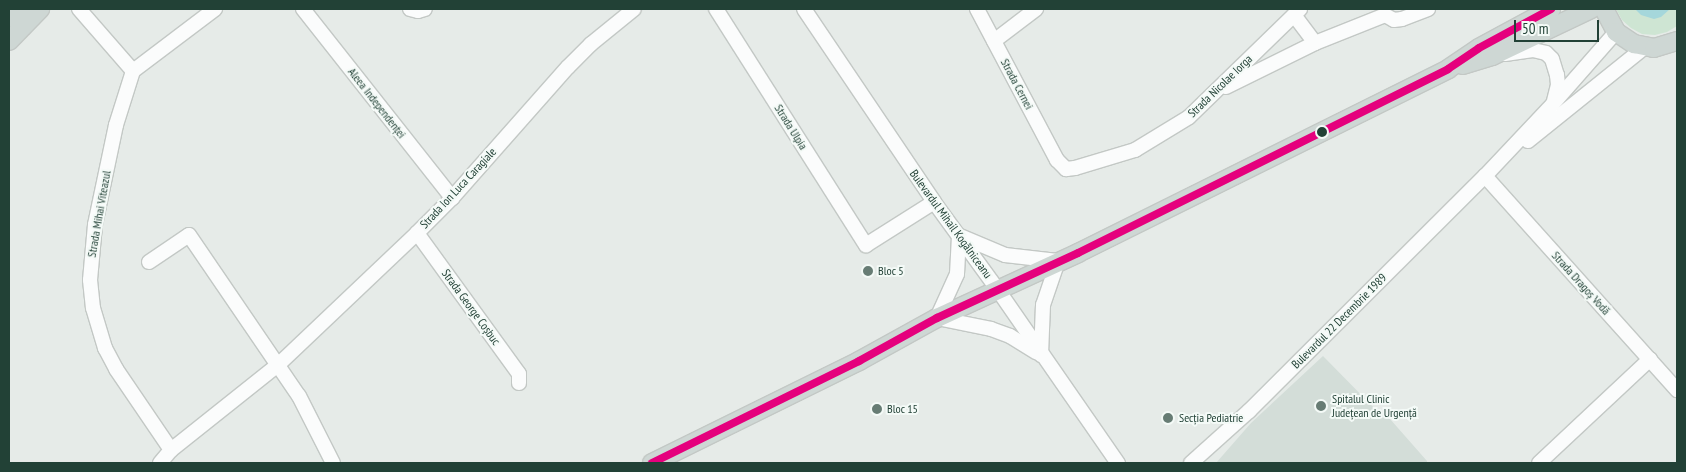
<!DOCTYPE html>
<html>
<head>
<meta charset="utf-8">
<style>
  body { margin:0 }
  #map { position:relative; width:1686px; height:472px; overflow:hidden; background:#e6ebe8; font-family:"PT Sans Narrow",sans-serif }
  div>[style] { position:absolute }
  .built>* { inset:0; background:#d3ddd8 }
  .green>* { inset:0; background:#cee5d3 }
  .water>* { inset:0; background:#a5d7db }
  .roads { filter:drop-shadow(1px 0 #c3c8c5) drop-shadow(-1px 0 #c3c8c5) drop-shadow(0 1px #c3c8c5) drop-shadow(0 -1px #c3c8c5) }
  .minor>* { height:14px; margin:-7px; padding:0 7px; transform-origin:7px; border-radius:7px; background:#fbfcfc }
  .major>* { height:18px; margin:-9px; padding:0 9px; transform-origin:9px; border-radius:9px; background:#ced7d4 }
  .bus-1>* { height:8px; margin:-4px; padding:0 4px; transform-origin:4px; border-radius:4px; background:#e5007d }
  .dots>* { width:14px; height:14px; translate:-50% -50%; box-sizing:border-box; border:2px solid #f4faf7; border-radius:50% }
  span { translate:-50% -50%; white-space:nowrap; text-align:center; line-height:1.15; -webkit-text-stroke:4px #f4faf7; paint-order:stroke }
  .street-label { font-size:12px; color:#224136 }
  .poi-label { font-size:12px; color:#224136 }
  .left { translate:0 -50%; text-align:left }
  .frame { position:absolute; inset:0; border:10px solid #224136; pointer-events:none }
  .scale { position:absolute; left:1514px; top:20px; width:85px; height:22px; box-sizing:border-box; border:2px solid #224136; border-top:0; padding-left:6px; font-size:15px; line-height:18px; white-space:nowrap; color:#224136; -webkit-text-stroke:4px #f4faf7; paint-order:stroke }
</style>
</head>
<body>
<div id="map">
  <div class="built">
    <i style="clip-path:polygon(1323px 356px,1380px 414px,1383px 411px,1427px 461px,1427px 463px,1216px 463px,1251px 423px)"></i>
  </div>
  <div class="green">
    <i style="clip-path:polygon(1616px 9px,1677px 9px,1677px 26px,1667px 32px,1655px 35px,1642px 34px,1631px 28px,1622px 20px)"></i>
  </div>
  <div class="water">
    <i style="clip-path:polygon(1635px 9px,1670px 9px,1661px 17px,1654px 19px,1641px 15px)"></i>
  </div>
  <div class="roads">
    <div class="minor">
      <i style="left:79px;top:9px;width:82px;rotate:48.9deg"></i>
      <i style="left:133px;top:71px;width:57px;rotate:107.5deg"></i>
      <i style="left:116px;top:125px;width:102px;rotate:101.9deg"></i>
      <i style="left:95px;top:225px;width:55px;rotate:95.2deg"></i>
      <i style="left:90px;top:280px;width:28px;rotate:84deg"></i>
      <i style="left:93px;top:308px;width:42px;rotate:73.3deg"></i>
      <i style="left:105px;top:348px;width:24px;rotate:62deg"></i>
      <i style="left:116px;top:369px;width:98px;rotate:55.8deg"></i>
      <i style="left:303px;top:9px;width:241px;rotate:51.7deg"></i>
      <i style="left:410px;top:9px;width:8px;rotate:14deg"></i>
      <i style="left:418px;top:11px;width:7px;rotate:-16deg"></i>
      <i style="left:716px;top:9px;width:280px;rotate:57.6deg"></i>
      <i style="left:866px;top:245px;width:80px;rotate:-32.3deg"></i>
      <i style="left:804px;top:9px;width:233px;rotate:56deg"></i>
      <i style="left:934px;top:202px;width:109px;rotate:54deg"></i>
      <i style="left:998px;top:290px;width:211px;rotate:55.3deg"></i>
      <i style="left:977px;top:9px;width:171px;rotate:62.1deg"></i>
      <i style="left:1057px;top:160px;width:13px;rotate:45deg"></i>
      <i style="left:1066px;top:169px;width:9px;rotate:-6deg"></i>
      <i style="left:1075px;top:168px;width:63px;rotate:-16.7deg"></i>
      <i style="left:1135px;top:150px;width:63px;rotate:-31.4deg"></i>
      <i style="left:1189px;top:117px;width:155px;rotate:-44.2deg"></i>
      <i style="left:1294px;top:15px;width:35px;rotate:53deg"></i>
      <i style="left:994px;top:41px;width:53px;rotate:-37.3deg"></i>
      <i style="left:1505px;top:54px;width:28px;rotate:-8deg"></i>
      <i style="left:1533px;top:50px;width:13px;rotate:13deg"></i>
      <i style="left:1546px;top:53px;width:8px;rotate:45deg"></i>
      <i style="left:1552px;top:59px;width:17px;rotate:73deg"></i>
      <i style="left:1557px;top:75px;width:10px;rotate:84deg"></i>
      <i style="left:1558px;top:85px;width:16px;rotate:104deg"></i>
      <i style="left:133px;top:71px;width:103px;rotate:-37.1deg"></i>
      <i style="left:1226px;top:87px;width:99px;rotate:-26.3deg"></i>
      <i style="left:1315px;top:43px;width:75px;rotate:-21.8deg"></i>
      <i style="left:1385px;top:15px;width:10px;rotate:29deg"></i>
      <i style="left:1394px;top:20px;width:8px;rotate:-7deg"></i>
      <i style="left:1402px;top:19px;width:28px;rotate:-21deg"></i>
      <i style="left:1528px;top:141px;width:150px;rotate:-38.8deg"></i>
      <i style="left:1485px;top:176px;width:288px;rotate:48.1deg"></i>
      <i style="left:417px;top:233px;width:174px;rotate:54.1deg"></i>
      <i style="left:519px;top:374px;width:9px;rotate:90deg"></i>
      <i style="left:959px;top:236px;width:38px;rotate:93deg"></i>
      <i style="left:957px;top:274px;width:48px;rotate:114.4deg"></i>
      <i style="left:937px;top:318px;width:55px;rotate:11.5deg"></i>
      <i style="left:991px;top:329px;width:20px;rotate:20deg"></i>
      <i style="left:1010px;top:336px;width:31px;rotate:32deg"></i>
      <i style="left:960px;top:236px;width:49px;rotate:22.9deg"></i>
      <i style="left:1005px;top:255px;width:53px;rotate:6.5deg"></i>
      <i style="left:1058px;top:261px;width:46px;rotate:108.8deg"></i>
      <i style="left:1043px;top:305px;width:50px;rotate:92.3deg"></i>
      <i style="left:149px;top:262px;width:48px;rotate:-34deg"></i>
      <i style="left:189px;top:235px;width:195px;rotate:55.7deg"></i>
      <i style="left:299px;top:396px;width:75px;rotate:63.1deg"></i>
      <i style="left:160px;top:463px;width:17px;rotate:-50deg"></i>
      <i style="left:171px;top:450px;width:138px;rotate:-38.5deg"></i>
      <i style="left:279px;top:364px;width:190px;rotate:-43.5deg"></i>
      <i style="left:417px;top:233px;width:49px;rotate:-45deg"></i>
      <i style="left:452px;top:198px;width:175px;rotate:-48.5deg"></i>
      <i style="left:568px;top:67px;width:33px;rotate:-45deg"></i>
      <i style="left:591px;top:44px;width:55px;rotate:-39.1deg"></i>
      <i style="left:1191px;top:463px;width:78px;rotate:-41.9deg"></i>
      <i style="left:1249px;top:411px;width:333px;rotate:-44.9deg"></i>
      <i style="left:1485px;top:176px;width:98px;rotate:-46.7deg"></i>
      <i style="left:1552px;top:105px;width:97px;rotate:-48.8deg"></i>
      <i style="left:1539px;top:463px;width:152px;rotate:-43.1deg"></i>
    </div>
    <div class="major">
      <i style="left:1604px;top:9px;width:26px;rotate:62deg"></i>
      <i style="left:1616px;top:32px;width:22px;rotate:34deg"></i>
      <i style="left:1634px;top:44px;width:20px;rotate:11deg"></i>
      <i style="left:1654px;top:48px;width:24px;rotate:-17deg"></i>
      <i style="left:9px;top:18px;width:13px;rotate:-45deg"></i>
      <i style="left:9px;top:41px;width:45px;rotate:-45.9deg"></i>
      <i style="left:1463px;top:65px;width:30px;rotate:-17deg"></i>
      <i style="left:1492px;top:56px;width:110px;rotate:-25.4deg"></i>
      <i style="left:652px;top:463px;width:231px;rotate:-26.2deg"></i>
      <i style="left:859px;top:361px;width:89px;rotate:-28.9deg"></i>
      <i style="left:937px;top:318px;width:155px;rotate:-24.7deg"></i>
      <i style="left:1078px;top:253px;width:413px;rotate:-26.4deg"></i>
      <i style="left:1448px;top:69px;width:37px;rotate:-34deg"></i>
      <i style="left:1479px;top:48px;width:82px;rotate:-28.4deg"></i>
    </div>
  </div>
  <div class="bus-1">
    <i style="left:652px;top:463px;width:231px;rotate:-26.2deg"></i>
    <i style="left:859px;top:361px;width:89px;rotate:-28.9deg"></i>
    <i style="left:937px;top:318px;width:155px;rotate:-24.7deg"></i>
    <i style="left:1078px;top:253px;width:413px;rotate:-26.4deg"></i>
    <i style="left:1448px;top:69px;width:37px;rotate:-34deg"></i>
    <i style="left:1479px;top:48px;width:82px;rotate:-28.4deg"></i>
  </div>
  <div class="dots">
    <i style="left:1322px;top:132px;background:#224136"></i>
    <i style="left:868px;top:271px;background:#677c74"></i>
    <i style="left:1321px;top:406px;background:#677c74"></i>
    <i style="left:877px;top:409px;background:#677c74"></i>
    <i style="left:1168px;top:418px;background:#677c74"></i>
  </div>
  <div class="street-label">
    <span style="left:1017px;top:84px;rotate:62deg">Strada Cernei</span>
    <span style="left:1220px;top:86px;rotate:-44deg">Strada Nicolae Iorga</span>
    <span style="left:377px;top:103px;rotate:52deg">Aleea Independenței</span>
    <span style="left:791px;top:127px;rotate:58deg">Strada Ulpia</span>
    <span style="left:458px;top:188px;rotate:-47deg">Strada Ion Luca Caragiale</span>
    <span style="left:99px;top:214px;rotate:-80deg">Strada Mihai Viteazul</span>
    <span style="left:951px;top:224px;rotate:54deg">Bulevardul Mihail Kogălniceanu</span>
    <span style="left:1581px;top:283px;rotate:48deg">Strada Dragoș Vodă</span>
    <span style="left:471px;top:307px;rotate:54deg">Strada George Coșbuc</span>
    <span style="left:1339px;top:321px;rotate:-45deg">Bulevardul 22 Decembrie 1989</span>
  </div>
  <div class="poi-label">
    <span class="left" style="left:878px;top:271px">Bloc 5</span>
    <span class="left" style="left:1332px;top:406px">Spitalul Clinic<br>Județean de Urgență</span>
    <span class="left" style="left:887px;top:409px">Bloc 15</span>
    <span class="left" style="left:1179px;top:418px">Secția Pediatrie</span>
  </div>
  <div class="frame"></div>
  <div class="scale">50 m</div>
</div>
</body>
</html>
